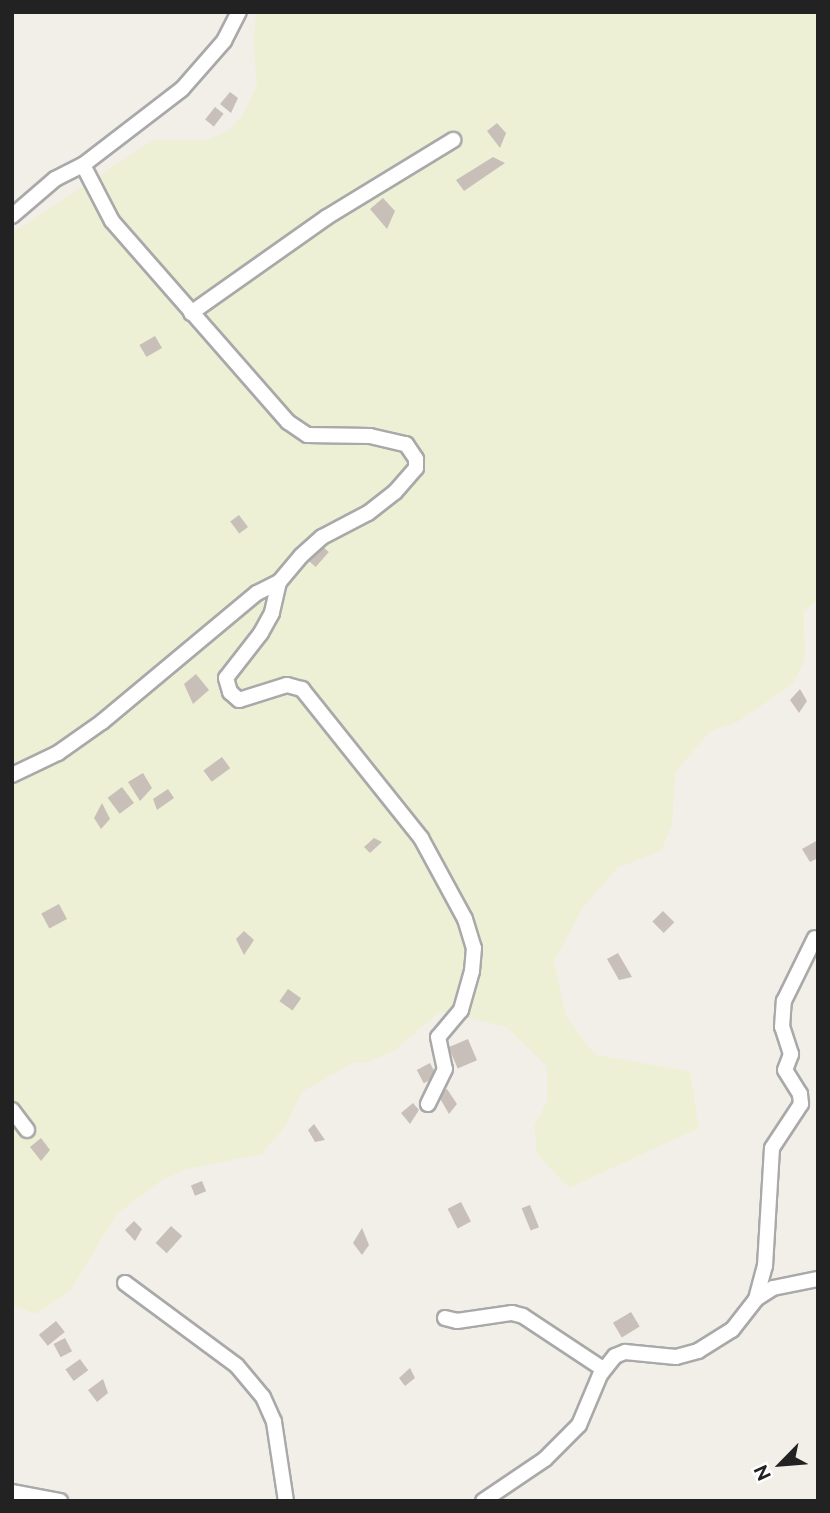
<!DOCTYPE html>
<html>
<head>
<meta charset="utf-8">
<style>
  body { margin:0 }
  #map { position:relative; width:830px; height:1513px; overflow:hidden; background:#f2efe9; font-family:Raleway,sans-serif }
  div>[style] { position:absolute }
  .farmland>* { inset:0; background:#eef0d5 }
  .building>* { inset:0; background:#c7bfb8; transform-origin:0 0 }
  .roads { filter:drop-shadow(2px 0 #a9a9a9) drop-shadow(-2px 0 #a9a9a9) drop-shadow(0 2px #a9a9a9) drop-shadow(0 -2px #a9a9a9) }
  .minor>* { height:14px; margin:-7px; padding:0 7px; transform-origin:7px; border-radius:7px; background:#fff }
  span { translate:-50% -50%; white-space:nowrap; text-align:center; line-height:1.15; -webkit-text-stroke:5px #fff; paint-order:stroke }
  .frame { position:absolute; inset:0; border:14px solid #222; pointer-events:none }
  .north { position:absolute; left:746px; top:1429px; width:70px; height:70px; -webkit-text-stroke:5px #fff; paint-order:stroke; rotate:245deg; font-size:19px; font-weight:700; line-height:28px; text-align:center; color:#222 }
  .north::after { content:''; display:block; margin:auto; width:24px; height:32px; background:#222; clip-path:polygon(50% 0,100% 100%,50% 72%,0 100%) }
</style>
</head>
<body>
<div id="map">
  <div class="farmland">
    <i style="clip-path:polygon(256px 12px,818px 12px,818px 599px,804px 612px,805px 660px,793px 684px,736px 723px,710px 731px,676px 772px,672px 825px,661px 851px,617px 868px,583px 908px,554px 961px,566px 1016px,595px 1055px,690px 1071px,699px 1128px,569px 1188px,537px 1154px,534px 1125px,547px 1102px,547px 1066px,506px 1027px,441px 1011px,395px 1050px,369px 1062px,353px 1063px,302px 1092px,286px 1125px,262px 1154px,187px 1169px,162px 1180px,117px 1214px,70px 1291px,36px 1314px,12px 1306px,12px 233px,153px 140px,206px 140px,227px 132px,242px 116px,257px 86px,253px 42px)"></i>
  </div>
  <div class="building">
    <i style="clip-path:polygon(230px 92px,238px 98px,231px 113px,220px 104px)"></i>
    <i style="left:215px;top:107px;width:11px;height:16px;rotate:38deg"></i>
    <i style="clip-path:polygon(497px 123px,506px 133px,500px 148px,487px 131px)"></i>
    <i style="clip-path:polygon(493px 157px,505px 163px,464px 191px,456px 180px)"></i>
    <i style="clip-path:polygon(383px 198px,395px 211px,387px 229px,370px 209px)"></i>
    <i style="left:155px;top:336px;width:14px;height:18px;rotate:60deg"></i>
    <i style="left:239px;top:515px;width:15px;height:11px;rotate:53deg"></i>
    <i style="left:322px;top:546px;width:9px;height:20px;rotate:41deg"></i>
    <i style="clip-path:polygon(196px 674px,209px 690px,193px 704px,184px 684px)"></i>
    <i style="clip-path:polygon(800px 689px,807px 701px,799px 713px,790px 700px)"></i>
    <i style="left:222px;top:757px;width:14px;height:23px;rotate:54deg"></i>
    <i style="clip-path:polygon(143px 773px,152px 788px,140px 801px,128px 782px)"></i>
    <i style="left:122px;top:787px;width:20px;height:18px;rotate:53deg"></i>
    <i style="clip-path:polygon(168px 789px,174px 798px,157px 810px,153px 799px)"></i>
    <i style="clip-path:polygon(102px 803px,110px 819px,101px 829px,94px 818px)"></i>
    <i style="clip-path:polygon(374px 838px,382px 842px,370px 853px,364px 847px)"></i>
    <i style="clip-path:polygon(818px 840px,818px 858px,810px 862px,802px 849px)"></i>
    <i style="left:59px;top:904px;width:17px;height:20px;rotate:62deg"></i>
    <i style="left:663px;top:911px;width:16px;height:15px;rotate:45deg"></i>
    <i style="clip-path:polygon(244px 931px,254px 940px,244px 955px,236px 939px)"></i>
    <i style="clip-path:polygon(618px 953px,632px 977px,619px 980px,607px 959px)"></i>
    <i style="left:288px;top:989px;width:16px;height:15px;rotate:35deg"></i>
    <i style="left:468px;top:1039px;width:23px;height:21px;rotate:67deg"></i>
    <i style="left:430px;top:1063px;width:15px;height:15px;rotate:62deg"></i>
    <i style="clip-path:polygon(447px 1089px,457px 1104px,449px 1114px,438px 1095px)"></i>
    <i style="clip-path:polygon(413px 1103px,419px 1110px,410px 1124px,401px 1113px)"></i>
    <i style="clip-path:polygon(314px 1124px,325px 1140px,315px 1142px,308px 1130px)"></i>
    <i style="clip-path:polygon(41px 1138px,50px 1150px,41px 1161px,30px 1147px)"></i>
    <i style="left:202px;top:1181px;width:11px;height:12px;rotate:68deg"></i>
    <i style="left:461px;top:1202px;width:22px;height:15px;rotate:63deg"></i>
    <i style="left:530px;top:1205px;width:24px;height:9px;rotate:68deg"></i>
    <i style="clip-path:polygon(134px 1221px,142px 1229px,135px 1241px,125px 1230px)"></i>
    <i style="left:171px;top:1226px;width:15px;height:23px;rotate:42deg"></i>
    <i style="clip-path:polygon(362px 1228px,369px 1245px,362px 1255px,353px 1243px)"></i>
    <i style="left:631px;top:1312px;width:17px;height:21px;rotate:59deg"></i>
    <i style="left:56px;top:1321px;width:14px;height:22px;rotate:51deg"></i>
    <i style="left:65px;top:1338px;width:15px;height:13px;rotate:62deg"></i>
    <i style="left:80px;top:1359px;width:14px;height:18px;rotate:54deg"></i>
    <i style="clip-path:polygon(410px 1368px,415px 1378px,405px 1386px,399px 1378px)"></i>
    <i style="clip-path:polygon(103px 1379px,108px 1393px,97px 1402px,88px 1390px)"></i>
  </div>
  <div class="roads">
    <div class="minor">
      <i style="left:83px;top:165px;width:63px;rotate:62.6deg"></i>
      <i style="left:112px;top:221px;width:267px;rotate:48.8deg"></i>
      <i style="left:288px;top:422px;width:23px;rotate:34deg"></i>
      <i style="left:307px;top:435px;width:63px;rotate:0.9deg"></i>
      <i style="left:370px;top:436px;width:37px;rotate:13deg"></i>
      <i style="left:406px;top:444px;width:18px;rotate:56deg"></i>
      <i style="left:416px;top:459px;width:9px;rotate:90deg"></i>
      <i style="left:416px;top:468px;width:32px;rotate:131deg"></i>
      <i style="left:395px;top:492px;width:34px;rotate:142deg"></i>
      <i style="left:368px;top:513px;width:52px;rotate:152.4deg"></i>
      <i style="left:322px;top:537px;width:28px;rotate:138deg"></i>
      <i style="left:301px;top:556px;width:34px;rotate:130deg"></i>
      <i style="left:279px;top:582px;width:32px;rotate:103deg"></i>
      <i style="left:272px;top:613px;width:23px;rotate:119deg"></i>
      <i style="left:261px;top:633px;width:57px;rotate:127.9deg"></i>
      <i style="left:226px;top:678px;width:15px;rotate:74deg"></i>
      <i style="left:230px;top:692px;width:12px;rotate:42deg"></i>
      <i style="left:239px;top:700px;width:50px;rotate:-17.4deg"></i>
      <i style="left:287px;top:685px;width:16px;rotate:15deg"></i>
      <i style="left:302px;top:689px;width:191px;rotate:51.4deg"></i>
      <i style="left:421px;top:838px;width:92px;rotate:61.5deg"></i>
      <i style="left:465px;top:919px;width:30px;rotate:73deg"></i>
      <i style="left:474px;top:948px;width:23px;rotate:95deg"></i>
      <i style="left:472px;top:971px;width:41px;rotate:105.8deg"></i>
      <i style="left:461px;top:1010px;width:35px;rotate:130deg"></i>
      <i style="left:438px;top:1037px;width:33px;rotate:78deg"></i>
      <i style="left:445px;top:1069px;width:39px;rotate:116deg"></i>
      <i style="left:12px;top:216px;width:57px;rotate:-40.7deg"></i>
      <i style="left:55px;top:179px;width:31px;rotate:-27deg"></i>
      <i style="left:83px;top:165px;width:125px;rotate:-37.5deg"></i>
      <i style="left:182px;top:89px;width:64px;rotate:-48.8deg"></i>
      <i style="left:224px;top:41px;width:33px;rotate:-63deg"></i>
      <i style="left:191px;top:313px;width:166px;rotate:-35.2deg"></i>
      <i style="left:327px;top:217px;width:148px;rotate:-31.4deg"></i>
      <i style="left:12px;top:775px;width:51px;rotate:-25.6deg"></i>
      <i style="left:58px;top:753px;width:54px;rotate:-35.2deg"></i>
      <i style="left:102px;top:722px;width:202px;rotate:-39.8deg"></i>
      <i style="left:257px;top:593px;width:25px;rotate:-27deg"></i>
      <i style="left:12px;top:1110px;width:25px;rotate:53deg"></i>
      <i style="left:125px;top:1283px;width:139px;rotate:36.5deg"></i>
      <i style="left:237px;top:1366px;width:40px;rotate:50deg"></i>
      <i style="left:263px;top:1397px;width:27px;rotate:66deg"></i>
      <i style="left:274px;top:1422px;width:80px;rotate:81.4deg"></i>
      <i style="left:756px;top:1299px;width:20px;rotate:-33deg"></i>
      <i style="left:773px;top:1288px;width:46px;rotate:-11.3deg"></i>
      <i style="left:445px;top:1318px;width:12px;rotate:14deg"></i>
      <i style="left:457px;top:1321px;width:56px;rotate:-8.3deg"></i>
      <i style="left:512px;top:1313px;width:11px;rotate:15deg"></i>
      <i style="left:523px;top:1316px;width:96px;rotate:33.5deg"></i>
      <i style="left:12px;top:1492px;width:49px;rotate:10.6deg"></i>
      <i style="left:483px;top:1501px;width:75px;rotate:-34.1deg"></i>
      <i style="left:545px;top:1459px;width:48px;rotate:-45deg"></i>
      <i style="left:579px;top:1425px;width:54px;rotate:-67.2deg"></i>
      <i style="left:600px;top:1375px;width:24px;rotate:-52deg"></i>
      <i style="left:615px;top:1356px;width:11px;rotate:-22deg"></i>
      <i style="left:625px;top:1352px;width:51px;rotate:5.6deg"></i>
      <i style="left:676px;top:1357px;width:23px;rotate:-15deg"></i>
      <i style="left:698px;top:1351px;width:40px;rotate:-32deg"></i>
      <i style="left:732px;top:1330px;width:39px;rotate:-52deg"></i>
      <i style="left:756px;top:1299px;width:34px;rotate:-75deg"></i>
      <i style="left:765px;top:1266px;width:118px;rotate:-86.6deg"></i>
      <i style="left:772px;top:1148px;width:53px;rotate:-56.6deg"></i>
      <i style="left:801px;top:1104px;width:10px;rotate:-96deg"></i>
      <i style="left:800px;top:1094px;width:28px;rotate:-122deg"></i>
      <i style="left:785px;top:1070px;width:17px;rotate:-69deg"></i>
      <i style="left:791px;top:1054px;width:28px;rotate:-108deg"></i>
      <i style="left:782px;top:1027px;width:26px;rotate:-86deg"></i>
      <i style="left:784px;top:1001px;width:70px;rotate:-63.8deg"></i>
    </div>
  </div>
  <div class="frame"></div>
  <div class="north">N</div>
</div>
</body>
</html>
